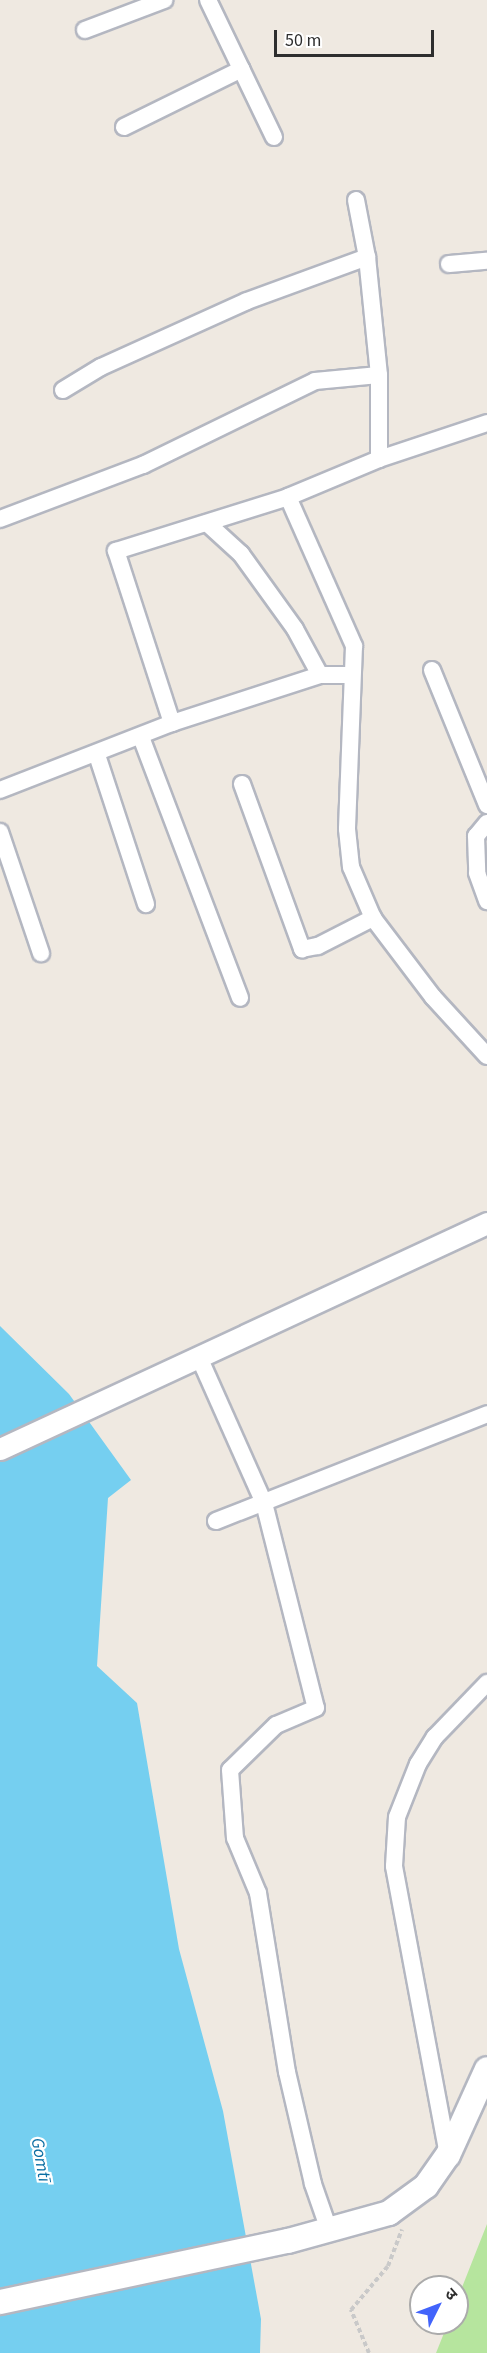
<!DOCTYPE html>
<html>
<head>
<meta charset="utf-8">
<style>
  body { margin:0 }
  #map { position:relative; width:487px; height:2353px; overflow:hidden; background:#efe9e1; font-family:"Source Sans 3","Noto Sans Devanagari",sans-serif }
  div>[style] { position:absolute }
  .green>* { inset:0; background:#b6e59e }
  .water>* { inset:0; background:#75cff0 }
  .path>* { height:4px; margin-top:-2px; transform-origin:0; background:repeating-linear-gradient(90deg,#c9c9c9 0 4.5px,transparent 0 7.5px) }
  .roads { filter:drop-shadow(2px 0 #b4b7c1) drop-shadow(-2px 0 #b4b7c1) drop-shadow(0 2px #b4b7c1) drop-shadow(0 -2px #b4b7c1) }
  .minor>* { height:16px; margin:-8px; padding:0 8px; transform-origin:8px; border-radius:8px; background:#fff }
  .tertiary>* { height:21px; margin:-10.5px; padding:0 10.5px; transform-origin:10.5px; border-radius:10.5px; background:#fff }
  .secondary>* { height:24px; margin:-12px; padding:0 12px; transform-origin:12px; border-radius:12px; background:#fff }
  span { translate:-50% -50%; white-space:nowrap; text-align:center; line-height:1.15; -webkit-text-stroke:4.5px #fff; paint-order:stroke }
  .water-label { font-size:18px; color:#0d6fa3; font-style:italic }
  .north { position:absolute; left:409px; top:2275px; width:60px; height:60px; box-sizing:border-box; background:#fff; border:2px solid #ababab; border-radius:50%; rotate:48deg; font-size:16px; font-weight:700; line-height:24px; text-align:center; color:#2e2e2e }
  .north::after { content:''; display:block; margin:auto; width:21px; height:27px; background:#4264fb; clip-path:polygon(50% 0,100% 100%,50% 72%,0 100%) }
  .scale { position:absolute; left:274px; top:30px; width:160px; height:27px; box-sizing:border-box; border:3px solid #2e2e2e; border-top:0; padding-left:8px; font-size:18px; line-height:21px; white-space:nowrap; color:#2e2e2e; -webkit-text-stroke:4px #fff; paint-order:stroke }
</style>
</head>
<body>
<div id="map">
  <div class="green">
    <i style="clip-path:polygon(487px 2224px,487px 2353px,436px 2353px,448px 2323px,457px 2323px,457px 2300px)"></i>
  </div>
  <div class="water">
    <i style="clip-path:polygon(0 1326px,69px 1394px,131px 1480px,108px 1498px,97px 1666px,137px 1703px,179px 1949px,223px 2111px,261px 2319px,260px 2353px,0 2353px)"></i>
  </div>
  <div class="path">
    <i style="left:369px;top:2353px;width:47px;rotate:-112.7deg"></i>
    <i style="left:351px;top:2310px;width:57px;rotate:-49.9deg"></i>
    <i style="left:388px;top:2266px;width:39px;rotate:-69deg"></i>
  </div>
  <div class="roads">
    <div class="minor">
      <i style="left:208px;top:0;width:152px;rotate:64.3deg"></i>
      <i style="left:85px;top:30px;width:85px;rotate:-20.8deg"></i>
      <i style="left:124px;top:127px;width:131px;rotate:-26.2deg"></i>
      <i style="left:356px;top:200px;width:58px;rotate:79.1deg"></i>
      <i style="left:367px;top:257px;width:119px;rotate:84.2deg"></i>
      <i style="left:379px;top:375px;width:84px;rotate:90deg"></i>
      <i style="left:449px;top:264px;width:38px;rotate:-5deg"></i>
      <i style="left:63px;top:390px;width:44px;rotate:-31.2deg"></i>
      <i style="left:101px;top:367px;width:160px;rotate:-24.3deg"></i>
      <i style="left:247px;top:301px;width:128px;rotate:-20.1deg"></i>
      <i style="left:288px;top:497px;width:163px;rotate:66.1deg"></i>
      <i style="left:354px;top:646px;width:183px;rotate:92.2deg"></i>
      <i style="left:347px;top:829px;width:38px;rotate:84deg"></i>
      <i style="left:351px;top:867px;width:56px;rotate:66.7deg"></i>
      <i style="left:373px;top:918px;width:99px;rotate:52.8deg"></i>
      <i style="left:433px;top:997px;width:80px;rotate:47.5deg"></i>
      <i style="left:0;top:519px;width:153px;rotate:-20.7deg"></i>
      <i style="left:143px;top:465px;width:191px;rotate:-26deg"></i>
      <i style="left:315px;top:381px;width:64px;rotate:-5.4deg"></i>
      <i style="left:207px;top:523px;width:46px;rotate:42.4deg"></i>
      <i style="left:241px;top:554px;width:92px;rotate:54.2deg"></i>
      <i style="left:295px;top:629px;width:52px;rotate:61.5deg"></i>
      <i style="left:432px;top:670px;width:146px;rotate:67.8deg"></i>
      <i style="left:172px;top:723px;width:181px;rotate:-108deg"></i>
      <i style="left:116px;top:551px;width:180px;rotate:-17.4deg"></i>
      <i style="left:288px;top:497px;width:99px;rotate:-22.7deg"></i>
      <i style="left:379px;top:459px;width:114px;rotate:-18.4deg"></i>
      <i style="left:141px;top:737px;width:279px;rotate:69.2deg"></i>
      <i style="left:97px;top:755px;width:157px;rotate:71.8deg"></i>
      <i style="left:242px;top:784px;width:176px;rotate:70deg"></i>
      <i style="left:302px;top:949px;width:16px;rotate:-11deg"></i>
      <i style="left:318px;top:946px;width:62px;rotate:-27deg"></i>
      <i style="left:0;top:790px;width:185px;rotate:-21.3deg"></i>
      <i style="left:172px;top:723px;width:156px;rotate:-18deg"></i>
      <i style="left:320px;top:675px;width:30px"></i>
      <i style="left:487px;top:823px;width:17px;rotate:130deg"></i>
      <i style="left:476px;top:836px;width:37px;rotate:88deg"></i>
      <i style="left:477px;top:873px;width:30px;rotate:70deg"></i>
      <i style="left:0;top:832px;width:128px;rotate:71.3deg"></i>
      <i style="left:199px;top:1357px;width:160px;rotate:66deg"></i>
      <i style="left:264px;top:1503px;width:211px;rotate:75.8deg"></i>
      <i style="left:316px;top:1708px;width:43px;rotate:157deg"></i>
      <i style="left:276px;top:1725px;width:64px;rotate:135.6deg"></i>
      <i style="left:230px;top:1770px;width:68px;rotate:85.8deg"></i>
      <i style="left:235px;top:1838px;width:60px;rotate:67.3deg"></i>
      <i style="left:258px;top:1893px;width:181px;rotate:80.8deg"></i>
      <i style="left:287px;top:2072px;width:115px;rotate:76.9deg"></i>
      <i style="left:313px;top:2184px;width:49px;rotate:70.8deg"></i>
      <i style="left:216px;top:1521px;width:291px;rotate:-21.5deg"></i>
      <i style="left:448px;top:2155px;width:294px;rotate:-100.6deg"></i>
      <i style="left:394px;top:1866px;width:49px;rotate:-86.5deg"></i>
      <i style="left:397px;top:1817px;width:57px;rotate:-68.4deg"></i>
      <i style="left:418px;top:1764px;width:32px;rotate:-58deg"></i>
      <i style="left:435px;top:1737px;width:75px;rotate:-46.1deg"></i>
    </div>
    <div class="tertiary">
      <i style="left:0;top:1449px;width:537px;rotate:-24.89deg"></i>
    </div>
    <div class="secondary">
      <i style="left:0;top:2302px;width:294px;rotate:-12deg"></i>
      <i style="left:288px;top:2241px;width:105px;rotate:-15.5deg"></i>
      <i style="left:389px;top:2213px;width:46px;rotate:-36.1deg"></i>
      <i style="left:426px;top:2186px;width:38px;rotate:-55deg"></i>
      <i style="left:448px;top:2155px;width:94px;rotate:-65.6deg"></i>
    </div>
  </div>
  <div class="water-label">
    <span style="left:40px;top:2160px;rotate:80deg">Gomtī</span>
  </div>
  <div class="north">उ</div>
  <div class="scale">50 m</div>
</div>
</body>
</html>
